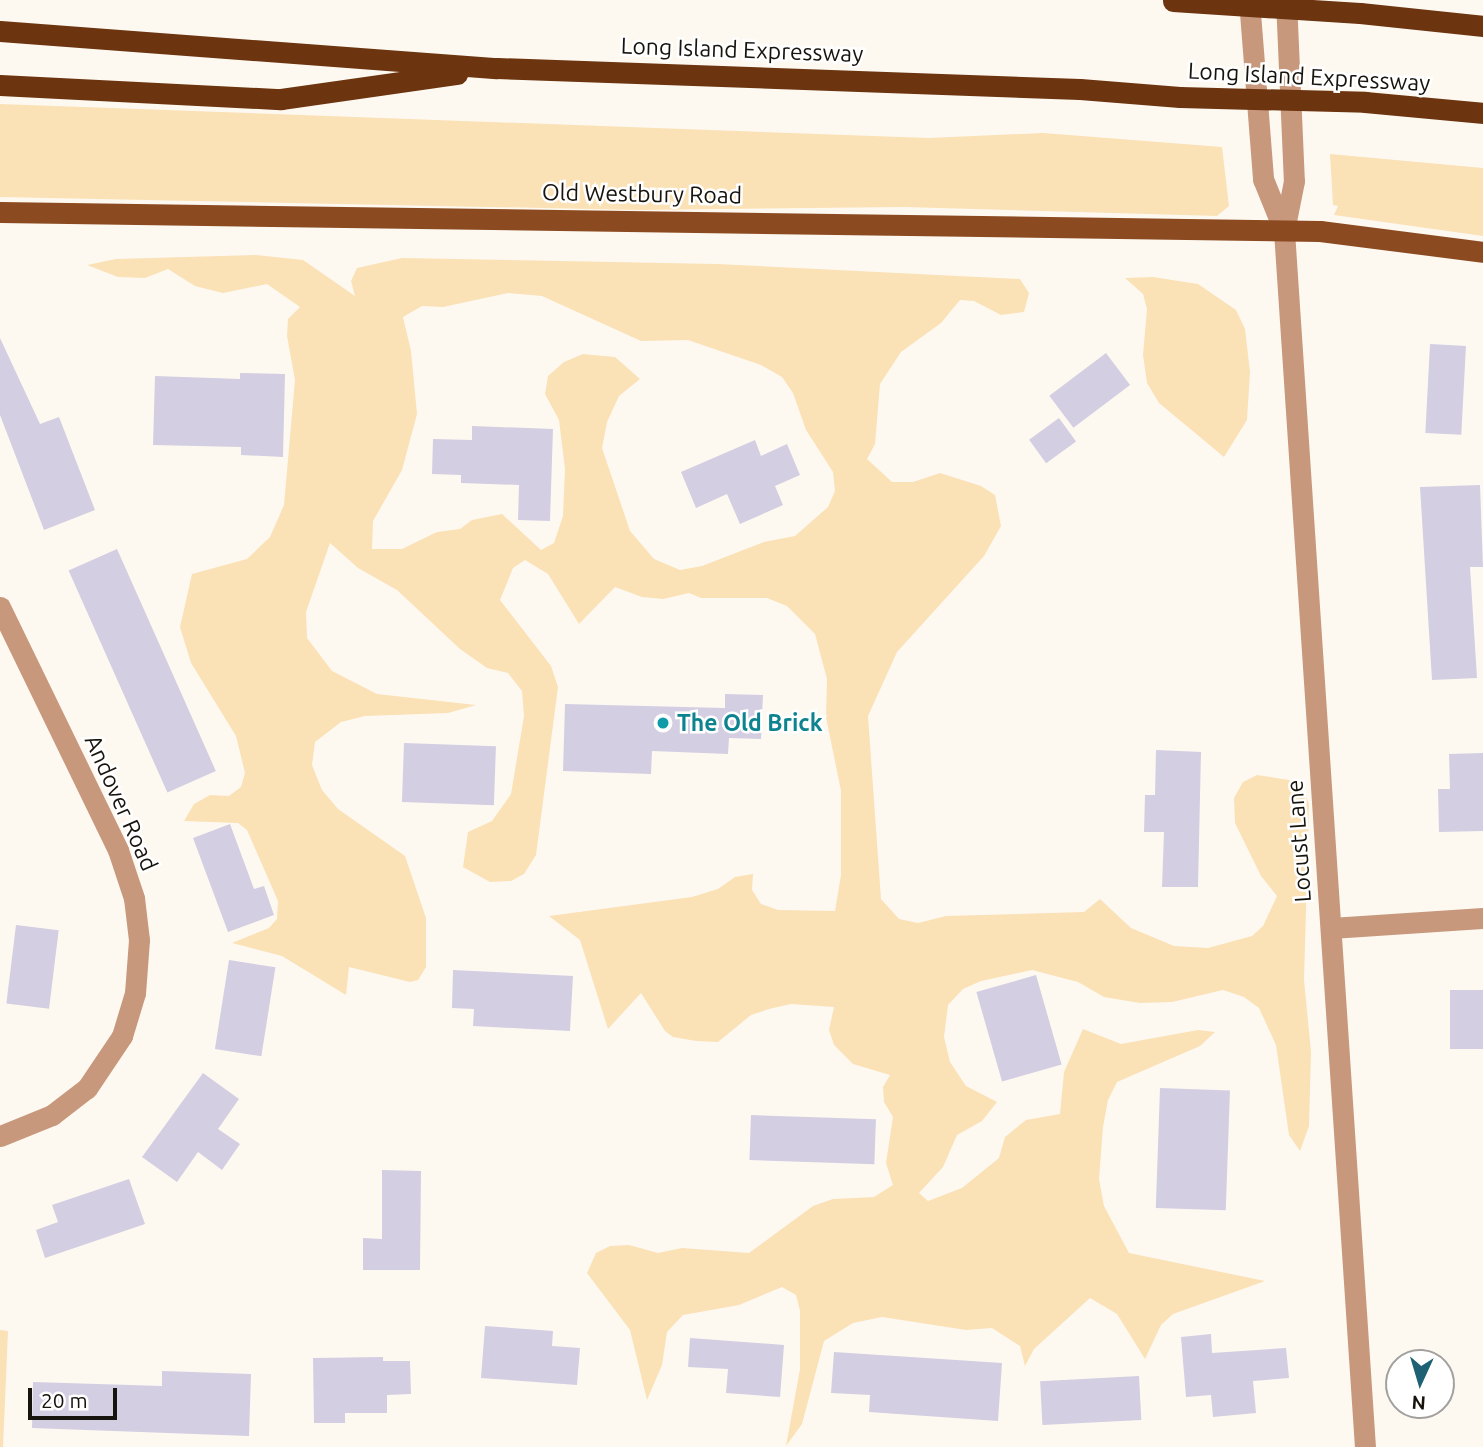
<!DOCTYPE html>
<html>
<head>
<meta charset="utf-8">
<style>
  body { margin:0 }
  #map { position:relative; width:1483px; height:1447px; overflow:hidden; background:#fdf9f1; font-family:Ubuntu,sans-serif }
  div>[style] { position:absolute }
  .green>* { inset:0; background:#fbe1b6 }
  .building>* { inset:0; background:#d3cee2; transform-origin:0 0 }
  .minor>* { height:21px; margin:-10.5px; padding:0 10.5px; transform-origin:10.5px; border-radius:10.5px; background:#c8987d }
  .major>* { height:21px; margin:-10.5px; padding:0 10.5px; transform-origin:10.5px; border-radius:10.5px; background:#8c4a20 }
  .highway>* { height:21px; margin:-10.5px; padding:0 10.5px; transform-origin:10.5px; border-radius:10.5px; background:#6c340f }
  .highway-bridge>* { height:21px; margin:-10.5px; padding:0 10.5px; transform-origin:10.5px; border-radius:10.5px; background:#6c340f }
  .dots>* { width:19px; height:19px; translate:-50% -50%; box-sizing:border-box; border:4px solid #fff; border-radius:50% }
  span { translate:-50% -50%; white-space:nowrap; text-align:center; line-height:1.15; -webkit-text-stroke:5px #fff; paint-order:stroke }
  .street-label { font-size:23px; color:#17130d }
  .culture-label { font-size:23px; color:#0d838f; font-weight:700 }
  .left { translate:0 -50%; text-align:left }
  .north { position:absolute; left:1385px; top:1349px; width:70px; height:70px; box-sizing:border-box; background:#fff; border:2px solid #a2a19e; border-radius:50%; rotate:184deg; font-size:19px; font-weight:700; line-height:28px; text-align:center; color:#17130d }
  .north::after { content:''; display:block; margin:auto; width:24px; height:32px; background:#1e6174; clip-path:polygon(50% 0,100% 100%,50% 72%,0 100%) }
  .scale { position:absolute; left:28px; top:1388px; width:89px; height:32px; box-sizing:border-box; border:4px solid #17130d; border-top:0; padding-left:9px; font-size:21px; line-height:24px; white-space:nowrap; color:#17130d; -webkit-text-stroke:5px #fff; paint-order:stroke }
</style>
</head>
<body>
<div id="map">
  <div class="green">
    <i style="clip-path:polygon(0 104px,929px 138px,1043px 133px,1222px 147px,1229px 206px,1217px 216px,904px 207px,639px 210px,0 197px)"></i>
    <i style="clip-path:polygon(1330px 154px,1483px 168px,1483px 236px,1334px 215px,1338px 206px,1333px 205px)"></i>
    <i style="clip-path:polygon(evenodd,256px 255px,303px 260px,355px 296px,351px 281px,357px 268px,402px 258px,717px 264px,1020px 279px,1029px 293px,1024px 312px,1001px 315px,974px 301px,960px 300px,941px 323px,901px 352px,880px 384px,875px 444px,867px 459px,892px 482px,913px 482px,940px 473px,981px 486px,995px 495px,1001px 526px,984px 556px,897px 652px,868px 716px,881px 899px,899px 919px,918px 923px,946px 916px,1084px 912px,1100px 899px,1131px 928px,1174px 946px,1208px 948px,1252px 936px,1263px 926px,1277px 896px,1261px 876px,1235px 823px,1234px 798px,1243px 782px,1257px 775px,1289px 780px,1304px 792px,1309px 804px,1304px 980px,1311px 1052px,1309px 1126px,1300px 1151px,1289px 1135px,1276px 1045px,1259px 1008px,1244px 997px,1223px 990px,1172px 1002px,1140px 1003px,1104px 997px,1078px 982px,1032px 970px,981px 981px,963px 989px,948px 1005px,944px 1037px,950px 1062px,966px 1086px,997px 1102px,982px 1121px,957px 1135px,943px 1167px,919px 1193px,928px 1201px,962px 1188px,999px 1158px,1005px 1137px,1026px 1120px,1060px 1114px,1064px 1072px,1083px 1029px,1121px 1044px,1198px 1030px,1215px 1032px,1200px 1046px,1117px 1082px,1108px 1100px,1103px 1127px,1099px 1179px,1104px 1206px,1129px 1253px,1265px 1281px,1173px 1314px,1161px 1325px,1145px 1359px,1117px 1314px,1090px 1298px,1034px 1349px,1025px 1366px,1020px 1346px,992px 1328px,966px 1330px,882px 1317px,853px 1323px,824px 1341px,802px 1424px,786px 1446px,800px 1369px,800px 1311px,796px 1295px,782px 1287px,739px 1305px,683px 1315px,667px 1332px,662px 1365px,647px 1400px,630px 1330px,587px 1273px,596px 1253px,610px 1246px,629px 1245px,658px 1253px,682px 1248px,749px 1253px,813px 1206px,833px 1199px,874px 1197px,893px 1185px,886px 1163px,893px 1117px,884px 1102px,883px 1087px,890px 1075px,853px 1064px,834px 1045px,829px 1030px,834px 1007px,791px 1004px,769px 1009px,751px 1015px,718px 1042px,696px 1041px,673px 1037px,665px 1031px,641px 993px,608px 1029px,580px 940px,549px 916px,692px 897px,718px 889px,735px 877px,753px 874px,752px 890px,761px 904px,778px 910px,835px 911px,841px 875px,841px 791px,826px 717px,827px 679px,815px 634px,787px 606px,767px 598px,701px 598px,689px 593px,663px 599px,642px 597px,615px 587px,579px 624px,548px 574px,525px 560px,513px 568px,500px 600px,551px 666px,558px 687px,536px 855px,524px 874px,511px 881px,490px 882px,463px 867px,468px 832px,492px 821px,511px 794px,524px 716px,522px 691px,508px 673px,487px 668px,460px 649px,397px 590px,358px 568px,330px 543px,306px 612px,307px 638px,332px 671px,377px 694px,476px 705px,448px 713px,365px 716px,341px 722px,315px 742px,312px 765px,322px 790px,338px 809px,405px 856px,426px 918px,426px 967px,418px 980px,410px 982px,349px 967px,346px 995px,282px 956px,232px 943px,269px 928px,277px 919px,278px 901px,247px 830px,238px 823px,184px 821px,194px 804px,210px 795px,229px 796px,241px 787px,245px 773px,236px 736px,191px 663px,180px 627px,192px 574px,247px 559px,270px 537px,284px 505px,295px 380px,287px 336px,288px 319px,300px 307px,267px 284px,223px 293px,195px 286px,168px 269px,145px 278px,118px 277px,87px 265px,116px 259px,256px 255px,508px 293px,542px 296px,641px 341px,688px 340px,761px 365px,782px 377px,793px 393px,806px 430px,833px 472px,835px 491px,828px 507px,795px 536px,764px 542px,702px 566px,680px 570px,654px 559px,630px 531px,602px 448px,607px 422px,619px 396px,640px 379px,615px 357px,583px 354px,564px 362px,548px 376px,545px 394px,559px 420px,565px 469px,563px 516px,554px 543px,541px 550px,502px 514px,472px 520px,460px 529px,437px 532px,402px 549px,372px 549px,373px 521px,402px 470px,417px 414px,411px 351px,403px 317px,422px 306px,443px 307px,508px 293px)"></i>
    <i style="clip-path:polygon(1153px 277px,1198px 284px,1236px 310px,1245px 329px,1250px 372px,1247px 420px,1224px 457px,1159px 403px,1147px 383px,1143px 355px,1147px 309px,1143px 294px,1125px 278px)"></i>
    <i style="clip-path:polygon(0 1330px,8px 1331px,3px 1447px,0 1447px)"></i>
  </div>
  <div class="building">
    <i style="clip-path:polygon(0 338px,40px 424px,59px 417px,95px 510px,44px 530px,0 415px)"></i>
    <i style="left:1430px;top:344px;width:36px;height:89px;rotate:3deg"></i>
    <i style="left:1106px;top:353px;width:40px;height:71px;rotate:53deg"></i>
    <i style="clip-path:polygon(240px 373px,285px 374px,283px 457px,241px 455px,241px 447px,153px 445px,155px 376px,240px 379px)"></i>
    <i style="left:1059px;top:418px;width:29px;height:37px;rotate:54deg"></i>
    <i style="clip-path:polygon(472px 426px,553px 429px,550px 521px,518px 520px,519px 485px,461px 483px,461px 475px,432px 474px,433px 439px,472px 440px)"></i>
    <i style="clip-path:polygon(755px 440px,761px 456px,787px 444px,800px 475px,775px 486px,783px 505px,740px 524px,727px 494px,696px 508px,681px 472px)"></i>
    <i style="clip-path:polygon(1480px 485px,1483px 567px,1470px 567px,1477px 678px,1432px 680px,1420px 487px)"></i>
    <i style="left:117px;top:549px;width:243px;height:53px;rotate:66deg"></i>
    <i style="clip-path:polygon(725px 694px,763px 695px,761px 739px,729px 738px,728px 754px,652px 751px,651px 774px,563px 771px,565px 704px,725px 708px)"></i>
    <i style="left:404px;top:743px;width:92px;height:59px;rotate:2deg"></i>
    <i style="clip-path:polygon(1156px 750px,1201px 752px,1198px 887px,1162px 887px,1164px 832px,1144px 832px,1145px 795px,1155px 795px)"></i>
    <i style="clip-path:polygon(1483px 753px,1483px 831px,1439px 832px,1438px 789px,1450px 789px,1449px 754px)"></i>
    <i style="clip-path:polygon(230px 824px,254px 889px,264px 886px,274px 915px,228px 932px,193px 838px)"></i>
    <i style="left:16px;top:925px;width:43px;height:79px;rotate:7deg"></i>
    <i style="left:229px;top:960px;width:47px;height:90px;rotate:9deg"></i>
    <i style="clip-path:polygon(453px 970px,573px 976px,570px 1031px,473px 1026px,474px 1009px,452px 1008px)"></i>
    <i style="left:1036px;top:975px;width:93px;height:62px;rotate:74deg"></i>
    <i style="left:1483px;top:990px;width:59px;height:33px;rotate:90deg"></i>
    <i style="clip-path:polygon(203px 1073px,239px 1099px,218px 1129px,240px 1144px,222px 1170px,198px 1152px,177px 1182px,142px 1157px)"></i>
    <i style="left:1160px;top:1088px;width:70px;height:120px;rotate:2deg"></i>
    <i style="left:751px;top:1115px;width:125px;height:45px;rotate:2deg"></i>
    <i style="clip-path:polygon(382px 1170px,421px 1171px,420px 1270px,363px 1270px,363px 1238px,382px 1239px)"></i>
    <i style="clip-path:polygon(129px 1179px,145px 1224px,45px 1258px,36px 1230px,58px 1222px,52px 1205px)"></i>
    <i style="clip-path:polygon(485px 1326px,553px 1331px,552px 1346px,580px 1348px,577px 1385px,481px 1378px)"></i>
    <i style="clip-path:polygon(1211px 1334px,1212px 1353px,1286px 1348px,1289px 1378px,1253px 1381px,1256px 1413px,1213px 1417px,1211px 1395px,1186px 1397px,1181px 1337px)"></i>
    <i style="clip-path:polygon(690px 1338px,784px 1345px,780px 1397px,726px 1393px,728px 1369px,688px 1367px)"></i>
    <i style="clip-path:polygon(834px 1352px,1002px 1363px,998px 1421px,869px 1412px,870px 1395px,831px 1393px)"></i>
    <i style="clip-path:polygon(383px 1357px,383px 1361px,410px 1361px,411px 1394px,387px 1395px,387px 1413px,345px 1413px,345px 1423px,314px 1423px,313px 1358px)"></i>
    <i style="clip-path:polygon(162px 1371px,251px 1374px,249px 1436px,32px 1428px,33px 1382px,162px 1386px)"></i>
    <i style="left:1139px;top:1376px;width:44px;height:99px;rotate:87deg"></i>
  </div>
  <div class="minor">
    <i style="left:1249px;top:0;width:180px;rotate:85.5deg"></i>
    <i style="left:1263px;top:179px;width:56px;rotate:68deg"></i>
    <i style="left:1286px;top:0;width:181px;rotate:87.5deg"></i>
    <i style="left:1294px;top:181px;width:51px;rotate:101.3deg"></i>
    <i style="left:1284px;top:231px;width:1219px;rotate:86.19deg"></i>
    <i style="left:0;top:607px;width:270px;rotate:64.1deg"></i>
    <i style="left:118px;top:850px;width:51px;rotate:71.6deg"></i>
    <i style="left:134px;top:898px;width:42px;rotate:83.2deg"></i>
    <i style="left:139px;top:940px;width:53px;rotate:94.3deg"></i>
    <i style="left:135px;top:993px;width:45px;rotate:106.8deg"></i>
    <i style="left:122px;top:1036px;width:63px;rotate:123.9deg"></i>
    <i style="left:87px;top:1088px;width:44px;rotate:142.4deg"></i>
    <i style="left:52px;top:1115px;width:56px;rotate:158deg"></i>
    <i style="left:1331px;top:928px;width:152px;rotate:-3.8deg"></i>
  </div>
  <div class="major">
    <i style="left:0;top:212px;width:1320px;rotate:0.82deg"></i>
    <i style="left:1320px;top:231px;width:164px;rotate:7.3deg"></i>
  </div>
  <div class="highway">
    <i style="left:1360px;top:13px;width:124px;rotate:6deg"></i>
    <i style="left:0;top:31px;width:498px;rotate:4.3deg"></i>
    <i style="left:497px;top:68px;width:583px;rotate:2.06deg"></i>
    <i style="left:1080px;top:89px;width:100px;rotate:4.6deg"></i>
    <i style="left:0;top:85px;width:281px;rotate:2.9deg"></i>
    <i style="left:281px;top:99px;width:178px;rotate:-8.1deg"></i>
    <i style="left:1365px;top:102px;width:119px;rotate:5.3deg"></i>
  </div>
  <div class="highway-bridge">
    <i style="left:1173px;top:1px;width:187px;rotate:3.7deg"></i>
    <i style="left:1180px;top:97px;width:185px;rotate:1.5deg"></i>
  </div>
  <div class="dots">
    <i style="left:663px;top:723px;background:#0f9aa8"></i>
  </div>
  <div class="street-label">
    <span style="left:742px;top:50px;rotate:2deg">Long Island Expressway</span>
    <span style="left:1309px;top:77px;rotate:3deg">Long Island Expressway</span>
    <span style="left:642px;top:194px;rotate:1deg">Old Westbury Road</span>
    <span style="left:121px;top:803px;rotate:66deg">Andover Road</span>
    <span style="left:1299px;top:841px;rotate:-94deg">Locust Lane</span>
  </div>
  <div class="culture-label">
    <span class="left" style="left:677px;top:723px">The Old Brick</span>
  </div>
  <div class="north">N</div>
  <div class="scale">20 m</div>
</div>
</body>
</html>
